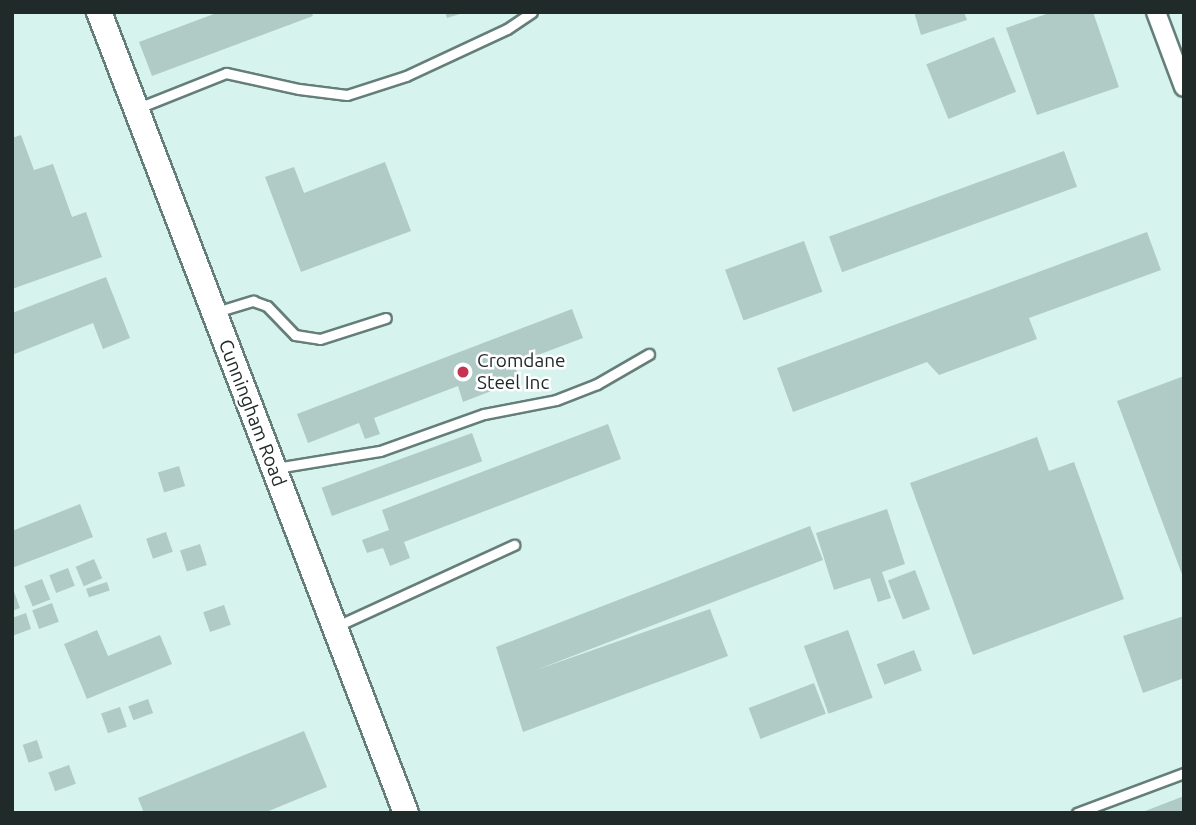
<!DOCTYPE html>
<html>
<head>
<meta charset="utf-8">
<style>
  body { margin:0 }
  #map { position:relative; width:1196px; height:825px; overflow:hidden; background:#d7f3ed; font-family:Ubuntu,sans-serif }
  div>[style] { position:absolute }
  .building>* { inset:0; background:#b0cbc6; transform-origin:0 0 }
  .roads { filter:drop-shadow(2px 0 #657e79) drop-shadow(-2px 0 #657e79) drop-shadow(0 2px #657e79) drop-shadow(0 -2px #657e79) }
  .lane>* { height:9px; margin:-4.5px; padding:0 4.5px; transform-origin:4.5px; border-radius:4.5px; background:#fff }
  .street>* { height:18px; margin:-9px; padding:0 9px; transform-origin:9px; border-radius:9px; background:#fff }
  .secondary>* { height:24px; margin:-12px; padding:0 12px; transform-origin:12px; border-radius:12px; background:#fff }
  .dots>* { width:19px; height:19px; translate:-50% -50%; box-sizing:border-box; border:4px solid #fff; border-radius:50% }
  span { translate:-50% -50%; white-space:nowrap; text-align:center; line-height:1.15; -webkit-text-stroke:5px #fff; paint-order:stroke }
  .poi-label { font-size:19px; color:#202b29 }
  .left { translate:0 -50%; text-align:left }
  .street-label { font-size:19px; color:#202b29 }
  .frame { position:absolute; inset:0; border:14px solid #202b29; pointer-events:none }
</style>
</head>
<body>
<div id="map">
  <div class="building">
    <i style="clip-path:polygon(219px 12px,311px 12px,313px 16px,152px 76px,139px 42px)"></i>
    <i style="clip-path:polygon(445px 12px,463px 12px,463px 13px,447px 18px)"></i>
    <i style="clip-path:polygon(914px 12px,964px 12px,967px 20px,921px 35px)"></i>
    <i style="clip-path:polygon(1052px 12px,1093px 12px,1119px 87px,1037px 115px,1006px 28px)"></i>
    <i style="left:994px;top:37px;width:59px;height:73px;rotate:68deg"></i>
    <i style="clip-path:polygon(21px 135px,34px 170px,53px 164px,72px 217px,86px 212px,102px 257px,12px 289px,12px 138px)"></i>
    <i style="left:1064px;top:151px;width:38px;height:250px;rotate:70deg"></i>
    <i style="clip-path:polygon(385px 162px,411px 231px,301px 272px,265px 177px,294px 167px,304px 193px)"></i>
    <i style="clip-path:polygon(1147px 232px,1161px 270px,1029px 318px,1037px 339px,939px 375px,927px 362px,793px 412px,777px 368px)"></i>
    <i style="left:804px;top:241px;width:54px;height:84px;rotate:70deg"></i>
    <i style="clip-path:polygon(106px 277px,130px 338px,103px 349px,93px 323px,12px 355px,12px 313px)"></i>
    <i style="clip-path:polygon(572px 309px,583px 338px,514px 364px,520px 380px,463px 402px,458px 386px,374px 418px,380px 434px,365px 439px,359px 423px,308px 443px,297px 414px)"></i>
    <i style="clip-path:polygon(1184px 376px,1184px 577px,1183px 577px,1117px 401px)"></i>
    <i style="clip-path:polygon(608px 424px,621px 459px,404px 542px,410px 558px,390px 566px,383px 548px,367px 553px,362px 540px,389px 530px,382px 510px)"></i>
    <i style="left:472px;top:433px;width:30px;height:160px;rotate:70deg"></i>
    <i style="clip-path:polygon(1037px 437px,1049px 471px,1074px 462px,1124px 599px,973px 655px,910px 483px)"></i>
    <i style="left:179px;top:466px;width:21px;height:22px;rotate:73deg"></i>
    <i style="clip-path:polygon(80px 504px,93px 537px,12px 568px,12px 531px)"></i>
    <i style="clip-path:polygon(887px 509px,905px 564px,882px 572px,891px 598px,878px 602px,870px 578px,834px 590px,816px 533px)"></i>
    <i style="clip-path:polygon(810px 526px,823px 560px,536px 670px,710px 609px,728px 656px,523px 732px,496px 647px)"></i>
    <i style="left:166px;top:532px;width:21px;height:21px;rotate:71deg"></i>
    <i style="left:200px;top:544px;width:22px;height:21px;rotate:72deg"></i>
    <i style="left:94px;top:559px;width:21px;height:20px;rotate:67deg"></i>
    <i style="left:68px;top:568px;width:19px;height:20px;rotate:69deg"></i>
    <i style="left:915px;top:570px;width:42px;height:29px;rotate:69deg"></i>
    <i style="left:42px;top:579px;width:22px;height:19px;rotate:68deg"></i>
    <i style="left:107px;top:582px;width:9px;height:22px;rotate:72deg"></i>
    <i style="clip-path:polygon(12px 586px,20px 608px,12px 611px)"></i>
    <i style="left:52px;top:603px;width:20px;height:21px;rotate:70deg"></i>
    <i style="left:224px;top:605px;width:21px;height:22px;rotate:71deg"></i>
    <i style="clip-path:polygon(26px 613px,31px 629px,12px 636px,12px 618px)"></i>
    <i style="clip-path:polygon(1184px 616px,1184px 678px,1143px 693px,1123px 636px)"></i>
    <i style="clip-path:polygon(97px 630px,108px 656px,160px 635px,172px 664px,87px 699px,64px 644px)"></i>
    <i style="left:848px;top:630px;width:72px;height:47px;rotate:70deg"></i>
    <i style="left:914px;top:650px;width:22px;height:40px;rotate:69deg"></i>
    <i style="left:814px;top:683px;width:33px;height:70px;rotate:69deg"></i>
    <i style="left:148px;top:699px;width:15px;height:21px;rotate:70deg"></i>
    <i style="left:120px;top:707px;width:21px;height:20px;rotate:71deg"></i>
    <i style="clip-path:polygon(304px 731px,327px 787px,264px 813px,144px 813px,138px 798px)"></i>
    <i style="left:37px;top:740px;width:19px;height:15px;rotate:72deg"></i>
    <i style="left:69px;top:765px;width:20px;height:22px;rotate:70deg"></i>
    <i style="clip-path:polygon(1184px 796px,1184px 813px,1140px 813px)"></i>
  </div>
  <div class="roads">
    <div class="lane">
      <i style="left:138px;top:108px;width:95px;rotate:-21.7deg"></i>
      <i style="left:226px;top:73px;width:75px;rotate:12.4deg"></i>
      <i style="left:299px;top:89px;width:48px;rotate:7.1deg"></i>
      <i style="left:347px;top:95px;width:62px;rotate:-17.9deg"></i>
      <i style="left:406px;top:76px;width:111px;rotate:-25deg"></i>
      <i style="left:507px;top:29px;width:30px;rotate:-34deg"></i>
      <i style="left:216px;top:312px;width:39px;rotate:-17deg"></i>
      <i style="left:253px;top:301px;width:15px;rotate:20deg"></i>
      <i style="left:267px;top:306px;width:40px;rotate:46deg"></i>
      <i style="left:295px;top:335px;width:25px;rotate:9deg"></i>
      <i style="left:320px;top:339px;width:69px;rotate:-17.7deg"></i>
      <i style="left:276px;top:468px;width:105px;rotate:-9.3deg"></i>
      <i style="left:380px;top:451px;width:110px;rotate:-19.6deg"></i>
      <i style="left:484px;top:414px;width:73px;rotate:-11deg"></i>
      <i style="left:556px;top:400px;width:44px;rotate:-21.3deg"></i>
      <i style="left:597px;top:384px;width:60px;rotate:-30deg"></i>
      <i style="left:337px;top:626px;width:195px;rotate:-24.6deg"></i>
      <i style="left:1077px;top:813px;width:114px;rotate:-20.5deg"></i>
    </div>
    <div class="street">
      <i style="left:1156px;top:12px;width:80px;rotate:69.5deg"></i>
    </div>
    <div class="secondary">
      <i style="left:99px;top:12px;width:858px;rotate:69.03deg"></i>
    </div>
  </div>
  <div class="dots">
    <i style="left:463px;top:372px;background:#c43351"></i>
  </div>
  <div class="poi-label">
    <span class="left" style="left:477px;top:372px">Cromdane<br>Steel Inc</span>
  </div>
  <div class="street-label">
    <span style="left:252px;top:413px;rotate:69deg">Cunningham Road</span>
  </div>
  <div class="frame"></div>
</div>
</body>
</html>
